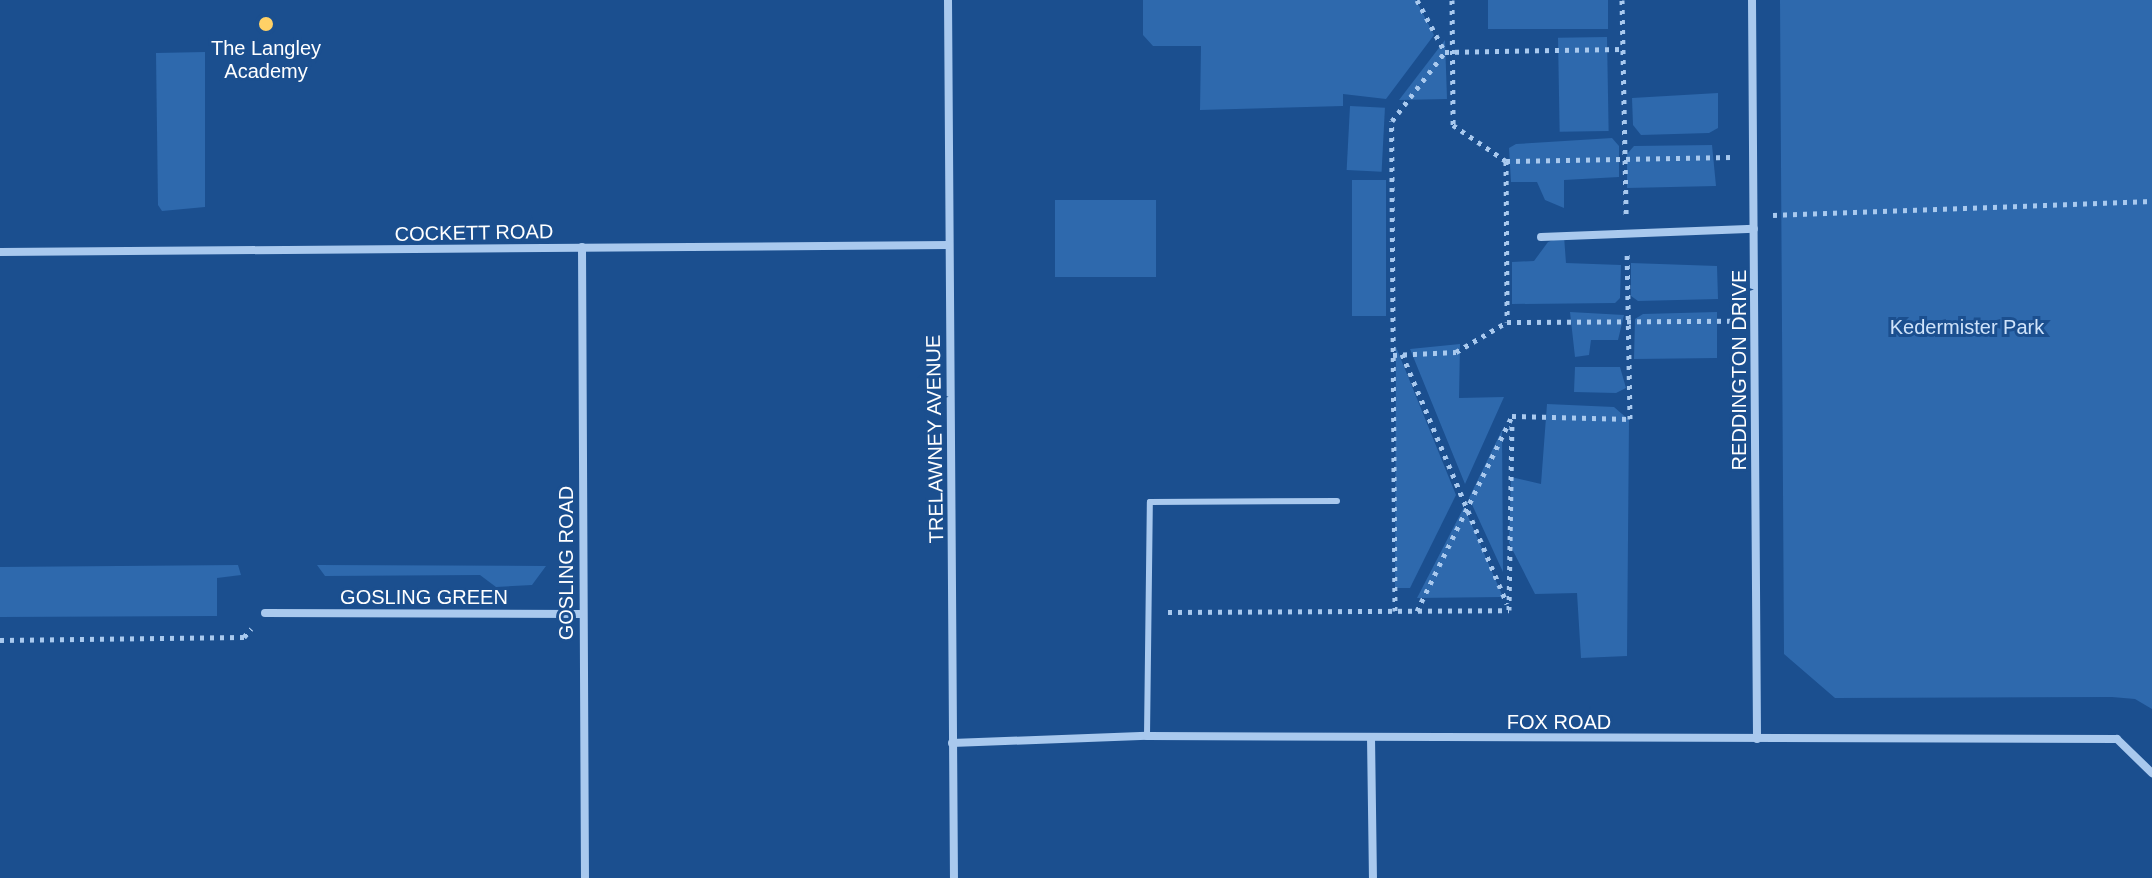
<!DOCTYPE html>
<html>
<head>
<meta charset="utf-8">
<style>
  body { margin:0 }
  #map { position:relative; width:2152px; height:878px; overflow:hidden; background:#1b4f8f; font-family:Arial,sans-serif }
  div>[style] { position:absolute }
  .green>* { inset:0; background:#2e69ad; transform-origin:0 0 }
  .path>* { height:5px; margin-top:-2.5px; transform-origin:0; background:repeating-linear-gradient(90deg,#a9c9ee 0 4px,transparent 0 10px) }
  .service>* { height:6px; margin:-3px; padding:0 3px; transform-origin:3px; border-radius:3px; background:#a9c9ee }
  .minor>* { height:8px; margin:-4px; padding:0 4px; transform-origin:4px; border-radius:4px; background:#a9c9ee }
  .dots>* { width:22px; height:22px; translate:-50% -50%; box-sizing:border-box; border:4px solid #1b4f8f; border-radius:50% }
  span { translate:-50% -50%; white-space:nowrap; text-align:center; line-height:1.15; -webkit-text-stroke:6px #1b4f8f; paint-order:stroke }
  .poi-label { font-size:20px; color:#fff }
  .street-label { font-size:20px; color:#fff }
  .park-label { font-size:20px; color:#cfe3fa }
</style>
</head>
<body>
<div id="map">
  <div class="green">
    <i style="clip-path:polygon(1143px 0,1416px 0,1434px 35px,1386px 99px,1343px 94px,1343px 106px,1200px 110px,1201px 46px,1153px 46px,1143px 35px)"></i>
    <i style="left:1488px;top:0;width:120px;height:29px"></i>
    <i style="clip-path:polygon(1780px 0,2152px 0,2152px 709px,2135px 699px,2112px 697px,1835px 698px,1784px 654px)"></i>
    <i style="left:1607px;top:37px;width:94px;height:49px;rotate:89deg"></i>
    <i style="clip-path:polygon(1445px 40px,1447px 99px,1399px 100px)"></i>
    <i style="clip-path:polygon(205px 52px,205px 207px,162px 211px,158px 205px,156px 53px)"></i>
    <i style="clip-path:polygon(1718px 93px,1718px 128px,1709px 133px,1641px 135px,1633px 125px,1632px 98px)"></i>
    <i style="left:1350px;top:106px;width:35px;height:64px;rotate:3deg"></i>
    <i style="clip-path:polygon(1612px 138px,1619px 146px,1619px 177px,1564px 180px,1564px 208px,1545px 200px,1537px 182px,1511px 182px,1509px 148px,1516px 144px)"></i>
    <i style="clip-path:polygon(1712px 145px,1716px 186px,1627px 188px,1627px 154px,1634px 146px)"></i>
    <i style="left:1386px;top:180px;width:136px;height:34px;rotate:90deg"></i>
    <i style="left:1055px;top:200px;width:101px;height:77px"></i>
    <i style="clip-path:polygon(1564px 236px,1566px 263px,1621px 265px,1620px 298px,1615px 303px,1512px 304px,1512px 262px,1534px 261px,1548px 242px)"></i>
    <i style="clip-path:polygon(1631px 263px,1717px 266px,1718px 299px,1638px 301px,1631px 296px)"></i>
    <i style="clip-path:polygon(1570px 312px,1624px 315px,1618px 340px,1591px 340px,1589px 355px,1575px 357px)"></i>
    <i style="clip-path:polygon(1717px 312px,1717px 358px,1634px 359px,1635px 319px,1643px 314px)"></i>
    <i style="clip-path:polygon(1460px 344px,1459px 398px,1504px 397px,1465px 484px,1410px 349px)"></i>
    <i style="clip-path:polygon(1396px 347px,1456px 495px,1410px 588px,1395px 588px)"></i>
    <i style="clip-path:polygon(1575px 367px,1620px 367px,1626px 388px,1616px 393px,1574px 392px)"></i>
    <i style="clip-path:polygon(1547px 404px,1614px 407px,1629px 420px,1627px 656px,1581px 658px,1577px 593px,1535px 594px,1509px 543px,1511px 477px,1541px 484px)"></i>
    <i style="clip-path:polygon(1502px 430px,1503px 572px,1469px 498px)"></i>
    <i style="clip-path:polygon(1464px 507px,1503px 597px,1417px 598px)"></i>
    <i style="clip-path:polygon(238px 565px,241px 575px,217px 578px,217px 616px,0 617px,0 567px)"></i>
    <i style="clip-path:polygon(317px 565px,546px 566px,532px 585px,496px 587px,480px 575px,325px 576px)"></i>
  </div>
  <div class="path">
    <i style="left:1417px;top:0;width:59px;rotate:61.7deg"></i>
    <i style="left:1452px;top:0;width:125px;rotate:89.5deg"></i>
    <i style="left:1453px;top:125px;width:64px;rotate:34.2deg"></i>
    <i style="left:1506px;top:161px;width:226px;rotate:-1deg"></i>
    <i style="left:1622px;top:0;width:215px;rotate:88.9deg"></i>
    <i style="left:1506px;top:161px;width:161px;rotate:89.6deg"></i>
    <i style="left:1773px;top:215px;width:379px;rotate:-2.1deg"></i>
    <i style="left:1402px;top:354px;width:271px;rotate:67.2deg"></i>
    <i style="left:1393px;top:355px;width:63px;rotate:-2.7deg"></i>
    <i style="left:1456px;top:352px;width:59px;rotate:-30.5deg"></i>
    <i style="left:1507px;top:322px;width:226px;rotate:-0.3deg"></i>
    <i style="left:1395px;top:611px;width:490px;rotate:-90.4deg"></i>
    <i style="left:1392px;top:121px;width:87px;rotate:-52.5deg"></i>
    <i style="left:1445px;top:52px;width:178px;rotate:-1deg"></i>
    <i style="left:1417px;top:611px;width:217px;rotate:-64deg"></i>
    <i style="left:1512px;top:416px;width:118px;rotate:1.5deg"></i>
    <i style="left:1630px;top:419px;width:166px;rotate:-91deg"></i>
    <i style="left:1168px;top:612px;width:341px;rotate:-0.3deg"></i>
    <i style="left:1509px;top:610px;width:189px;rotate:-89.1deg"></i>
    <i style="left:0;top:640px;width:244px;rotate:-0.7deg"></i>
    <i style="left:244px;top:637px;width:11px;rotate:-49deg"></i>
  </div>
  <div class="service">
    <i style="left:1147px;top:736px;width:234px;rotate:-89.3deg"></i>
    <i style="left:1150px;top:502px;width:187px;rotate:-0.3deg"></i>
  </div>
  <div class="minor">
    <i style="left:948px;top:0;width:878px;rotate:89.61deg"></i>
    <i style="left:1752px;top:0;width:739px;rotate:89.61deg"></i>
    <i style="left:1541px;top:237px;width:213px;rotate:-2.2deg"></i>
    <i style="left:582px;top:247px;width:631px;rotate:89.73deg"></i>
    <i style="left:0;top:252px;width:949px;rotate:-0.42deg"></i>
    <i style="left:265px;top:613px;width:317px;rotate:0.2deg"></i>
    <i style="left:1371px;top:737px;width:141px;rotate:89.2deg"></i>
    <i style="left:952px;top:743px;width:195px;rotate:-2.1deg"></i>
    <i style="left:1147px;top:736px;width:970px;rotate:0.18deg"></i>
    <i style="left:2117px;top:739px;width:49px;rotate:44.2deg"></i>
  </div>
  <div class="dots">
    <i style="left:266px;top:24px;background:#ffd166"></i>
  </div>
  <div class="poi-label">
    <span style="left:266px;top:60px">The Langley<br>Academy</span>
  </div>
  <div class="street-label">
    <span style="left:474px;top:233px;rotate:-1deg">COCKETT ROAD</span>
    <span style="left:1739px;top:370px;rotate:-90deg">REDDINGTON DRIVE</span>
    <span style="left:935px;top:439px;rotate:-91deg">TRELAWNEY AVENUE</span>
    <span style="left:566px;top:563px;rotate:-90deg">GOSLING ROAD</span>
    <span style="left:424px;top:597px">GOSLING GREEN</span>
    <span style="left:1559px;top:722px">FOX ROAD</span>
  </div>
  <div class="park-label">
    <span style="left:1967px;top:327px">Kedermister Park</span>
  </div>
</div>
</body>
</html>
